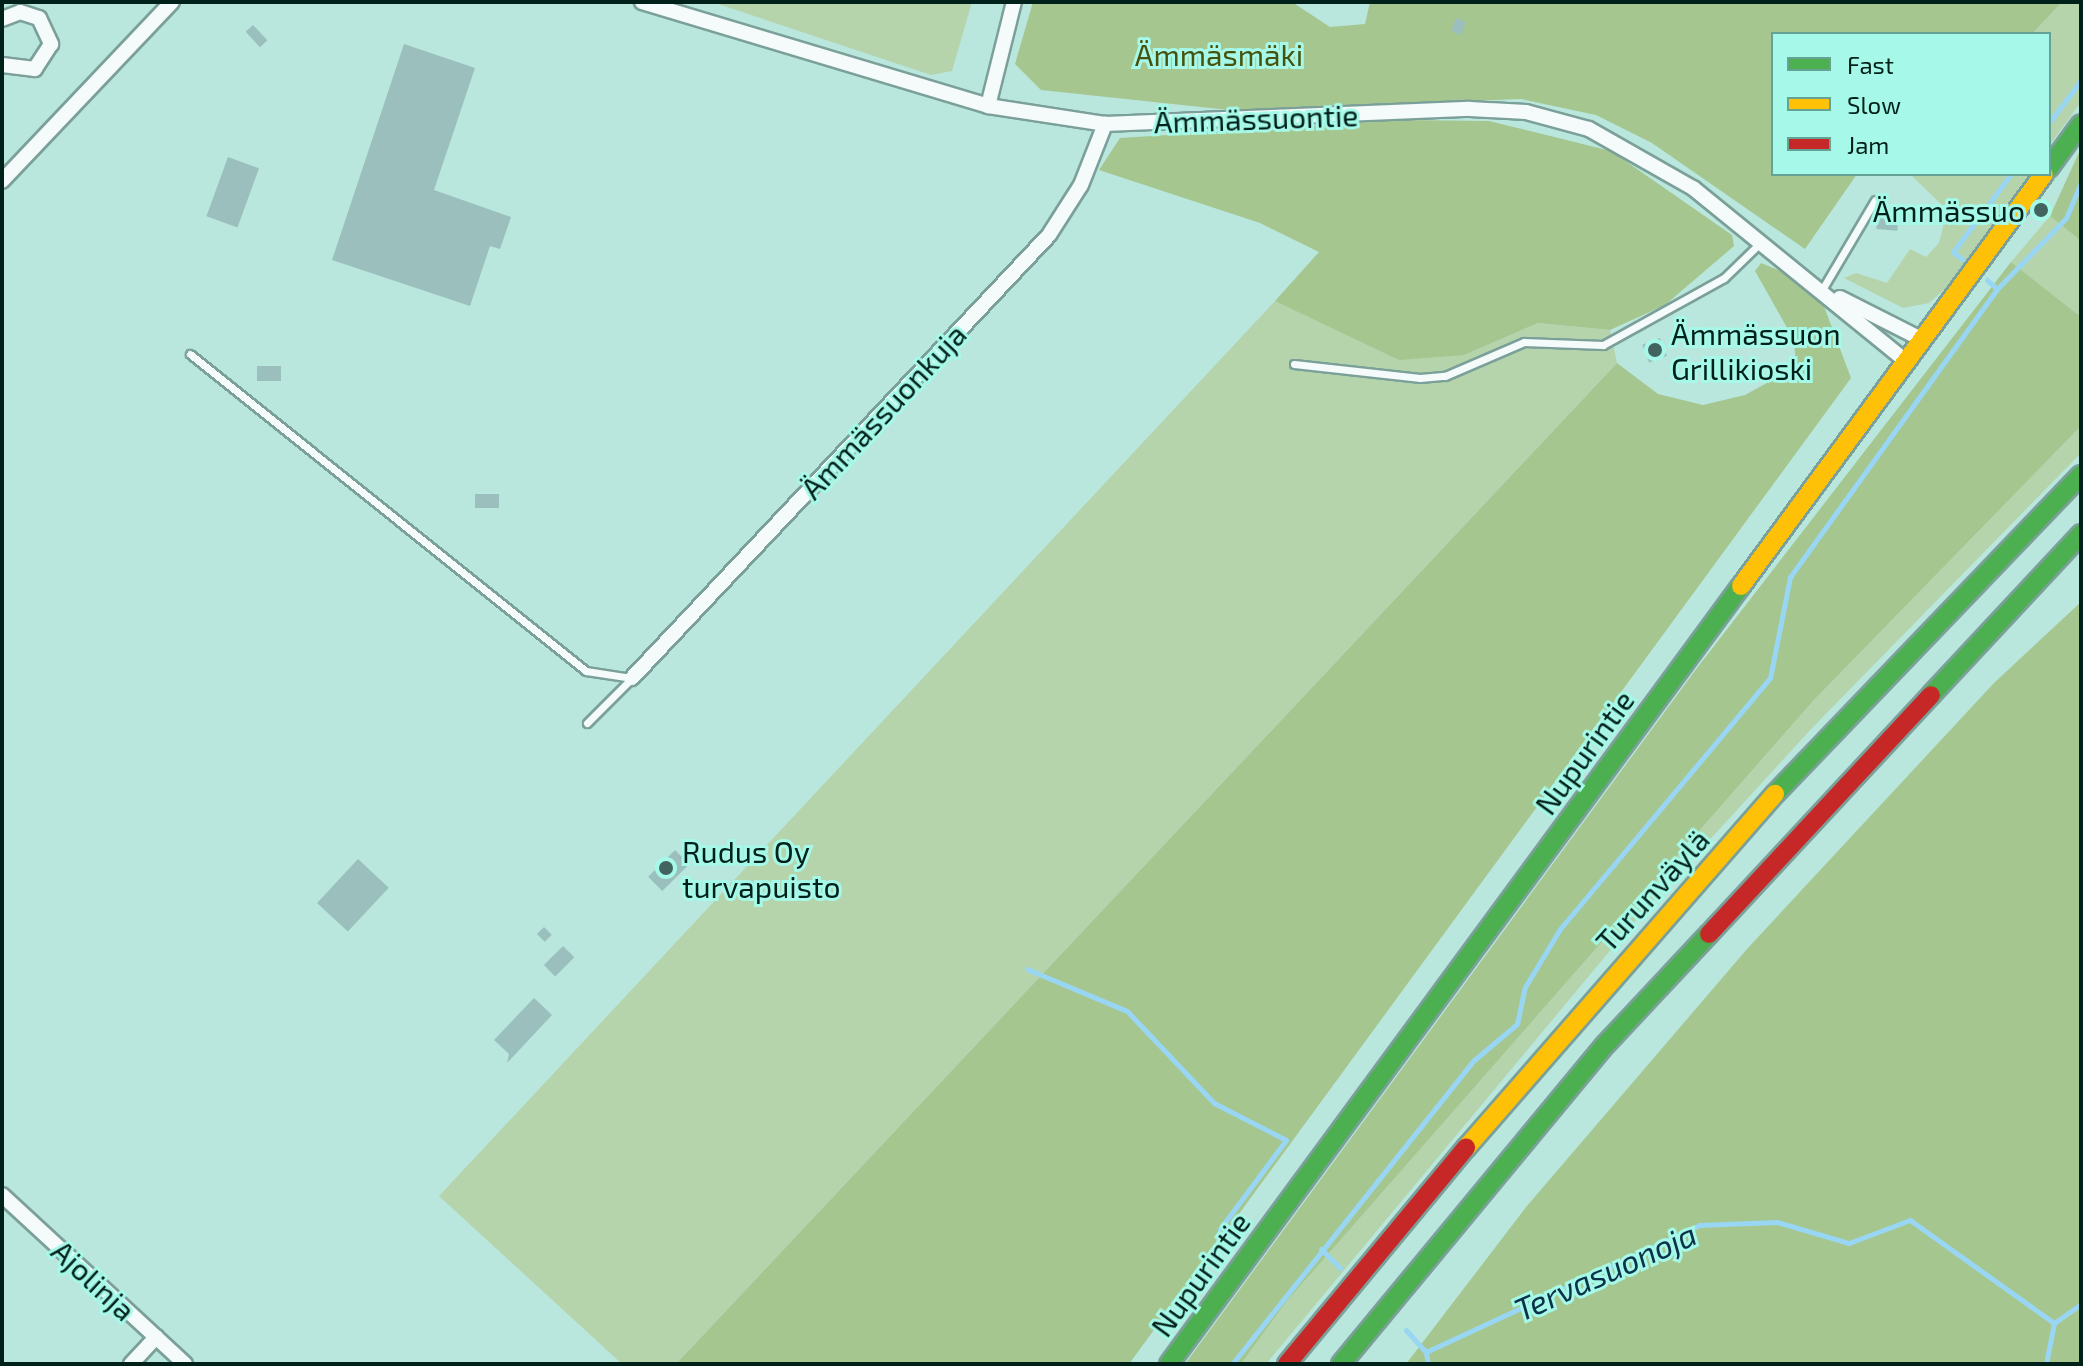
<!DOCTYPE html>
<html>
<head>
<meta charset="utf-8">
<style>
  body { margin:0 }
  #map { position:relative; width:2083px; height:1366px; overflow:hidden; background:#b9e6dd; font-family:"Exo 2",sans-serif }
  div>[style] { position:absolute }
  .green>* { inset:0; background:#b6d4ac }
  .forest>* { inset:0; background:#a6c68f }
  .stream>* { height:5px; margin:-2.5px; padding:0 2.5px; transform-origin:2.5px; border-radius:2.5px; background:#99d6f4 }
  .building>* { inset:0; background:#9abfbc; transform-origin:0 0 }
  .roads { filter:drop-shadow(2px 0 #7ba099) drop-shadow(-2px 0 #7ba099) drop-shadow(0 2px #7ba099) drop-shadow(0 -2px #7ba099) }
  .lane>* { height:7px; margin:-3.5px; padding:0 3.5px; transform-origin:3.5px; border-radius:3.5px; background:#f4fbfa }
  .street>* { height:14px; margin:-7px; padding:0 7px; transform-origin:7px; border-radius:7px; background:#f4fbfa }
  .fast>* { height:18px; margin:-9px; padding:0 9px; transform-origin:9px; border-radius:9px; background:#4caf50 }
  .slow>* { height:18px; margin:-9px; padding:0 9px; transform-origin:9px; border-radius:9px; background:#ffc107 }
  .jam>* { height:18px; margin:-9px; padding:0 9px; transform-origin:9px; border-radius:9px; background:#c62828 }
  .dots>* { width:22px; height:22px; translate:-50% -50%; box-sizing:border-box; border:4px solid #a6f9e8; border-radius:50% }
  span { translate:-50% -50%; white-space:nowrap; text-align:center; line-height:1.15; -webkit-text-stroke:6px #a6f9e8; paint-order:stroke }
  .park-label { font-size:30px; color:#46530f }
  .street-label { font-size:30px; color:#00201a }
  .poi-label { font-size:30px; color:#00201a }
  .right { translate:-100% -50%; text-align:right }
  .left { translate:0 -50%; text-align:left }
  .water-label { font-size:32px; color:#0b3249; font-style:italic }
  .frame { position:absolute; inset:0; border:4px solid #00201a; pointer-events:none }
  .legend { position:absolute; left:1771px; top:32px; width:280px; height:144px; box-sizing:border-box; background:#a6f9e8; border:2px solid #64a296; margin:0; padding:10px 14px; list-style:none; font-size:24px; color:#00201a }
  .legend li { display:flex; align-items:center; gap:16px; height:40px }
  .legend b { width:40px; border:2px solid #64a296 }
</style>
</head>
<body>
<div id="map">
  <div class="green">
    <i style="clip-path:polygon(712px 2px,972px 2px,952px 71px,931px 75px)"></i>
    <i style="clip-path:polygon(2062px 2px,2081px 2px,2081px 102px,2049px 146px,2049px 34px,2032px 34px)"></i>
    <i style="clip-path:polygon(1910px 174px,2029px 174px,1947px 287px,1929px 303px,1903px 308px,1844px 278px,1856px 273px,1887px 283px,1910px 249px,1926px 257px,1939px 243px,1947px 210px)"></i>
    <i style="clip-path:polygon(2050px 216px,2081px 241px,2081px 317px,2011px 262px)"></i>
    <i style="clip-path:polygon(1275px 301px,1325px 323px,1464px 355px,1538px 323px,1610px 330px,1617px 363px,676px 1364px,622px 1364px,439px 1196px)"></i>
    <i style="clip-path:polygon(2081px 426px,2081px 453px,1813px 727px,1628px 929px,1266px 1364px,1241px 1364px,1287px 1301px,1813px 701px)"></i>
  </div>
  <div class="forest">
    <i style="clip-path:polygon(1033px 2px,1292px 2px,1330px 27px,1365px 24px,1370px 2px,2062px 2px,2032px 34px,1773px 34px,1773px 174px,1857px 174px,1805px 249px,1652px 143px,1596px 115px,1521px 99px,1229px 110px,1041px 90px,1015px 64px)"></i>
    <i style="clip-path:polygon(1402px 120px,1489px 121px,1611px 151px,1732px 235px,1734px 246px,1665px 305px,1610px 330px,1538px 323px,1464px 355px,1399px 360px,1275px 301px,1319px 252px,1260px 223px,1099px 170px,1120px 138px)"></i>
    <i style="clip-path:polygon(2081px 148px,2081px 241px,2050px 216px)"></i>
    <i style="clip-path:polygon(2011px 262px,2081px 317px,2081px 426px,1813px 701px,1287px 1301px,1241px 1364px,1185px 1364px,1694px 672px)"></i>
    <i style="clip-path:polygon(1761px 263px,1795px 277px,1822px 301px,1851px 378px,1129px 1364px,676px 1364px,1617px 363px,1658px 394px,1703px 405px,1745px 395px,1796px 367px,1794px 340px,1755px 271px)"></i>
    <i style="clip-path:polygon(2081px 602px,2081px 1364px,1406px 1364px,1527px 1206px,1747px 949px,1994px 683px)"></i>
  </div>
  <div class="stream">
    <i style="left:2049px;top:123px;width:54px;rotate:-53.3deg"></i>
    <i style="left:1962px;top:259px;width:11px;rotate:-142deg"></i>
    <i style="left:1953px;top:252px;width:97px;rotate:-53.4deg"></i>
    <i style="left:1987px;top:280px;width:13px;rotate:42deg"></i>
    <i style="left:1027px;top:969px;width:108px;rotate:22.8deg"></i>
    <i style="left:1127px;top:1011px;width:127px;rotate:46.6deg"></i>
    <i style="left:1214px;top:1103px;width:81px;rotate:27.2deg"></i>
    <i style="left:1286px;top:1140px;width:111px;rotate:126.6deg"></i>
    <i style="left:1321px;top:1249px;width:27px;rotate:45deg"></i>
    <i style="left:2054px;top:1323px;width:33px;rotate:-35deg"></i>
    <i style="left:1406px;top:1330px;width:30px;rotate:48deg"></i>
    <i style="left:1426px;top:1352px;width:301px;rotate:-24.9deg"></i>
    <i style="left:1699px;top:1225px;width:78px;rotate:-2.2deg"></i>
    <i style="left:1777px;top:1222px;width:75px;rotate:16.3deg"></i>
    <i style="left:1849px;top:1243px;width:65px;rotate:-20.7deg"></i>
    <i style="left:1910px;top:1220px;width:177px;rotate:35.6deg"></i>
    <i style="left:1426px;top:1352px;width:12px;rotate:81deg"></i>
    <i style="left:1232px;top:1364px;width:387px;rotate:-51.5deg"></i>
    <i style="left:1473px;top:1061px;width:57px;rotate:-40.1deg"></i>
    <i style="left:1517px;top:1024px;width:38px;rotate:-78deg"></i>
    <i style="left:1525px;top:987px;width:68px;rotate:-58.9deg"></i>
    <i style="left:1560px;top:929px;width:327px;rotate:-50.1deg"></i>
    <i style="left:1770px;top:678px;width:103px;rotate:-78.8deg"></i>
    <i style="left:1790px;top:577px;width:355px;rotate:-54.3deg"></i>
    <i style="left:1997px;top:289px;width:99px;rotate:-45.8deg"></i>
    <i style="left:2066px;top:218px;width:39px;rotate:-67deg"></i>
    <i style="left:2046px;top:1364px;width:42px;rotate:-79deg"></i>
  </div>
  <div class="building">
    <i style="left:1456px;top:18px;width:11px;height:14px;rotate:22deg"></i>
    <i style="left:253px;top:25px;width:21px;height:10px;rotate:47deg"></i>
    <i style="clip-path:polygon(404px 44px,475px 68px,434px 190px,511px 217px,500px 249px,490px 246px,470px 306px,332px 260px)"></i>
    <i style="left:228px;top:157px;width:33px;height:63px;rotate:20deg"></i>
    <i style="left:1878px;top:210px;width:21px;height:19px;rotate:5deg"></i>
    <i style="left:1660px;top:338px;width:19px;height:19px;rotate:69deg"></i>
    <i style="left:281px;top:366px;width:15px;height:24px;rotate:90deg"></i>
    <i style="left:499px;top:494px;width:14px;height:24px;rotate:90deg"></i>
    <i style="left:675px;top:850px;width:20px;height:38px;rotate:45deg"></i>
    <i style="left:358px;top:859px;width:42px;height:60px;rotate:43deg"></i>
    <i style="left:544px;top:927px;width:11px;height:10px;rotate:45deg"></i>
    <i style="left:563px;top:946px;width:16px;height:27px;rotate:45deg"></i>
    <i style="clip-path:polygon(534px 998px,552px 1015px,507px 1063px,509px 1054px,494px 1040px)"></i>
  </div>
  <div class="roads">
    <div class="lane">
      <i style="left:1823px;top:288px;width:102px;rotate:-59.4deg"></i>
      <i style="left:190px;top:354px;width:507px;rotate:38.68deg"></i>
      <i style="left:586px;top:671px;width:47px;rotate:8.7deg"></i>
      <i style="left:1294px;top:364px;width:127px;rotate:6.3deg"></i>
      <i style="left:1420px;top:378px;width:25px;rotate:-5deg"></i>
      <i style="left:1445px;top:376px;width:86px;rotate:-23.3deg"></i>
      <i style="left:1524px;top:342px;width:79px;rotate:2.2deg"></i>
      <i style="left:1603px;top:345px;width:138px;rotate:-29deg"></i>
      <i style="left:1724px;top:278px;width:50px;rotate:-44.2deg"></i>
      <i style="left:587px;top:723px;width:64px;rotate:-45deg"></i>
    </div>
    <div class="street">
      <i style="left:642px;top:2px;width:361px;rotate:16.7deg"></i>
      <i style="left:988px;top:106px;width:118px;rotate:8.7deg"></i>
      <i style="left:1105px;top:124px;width:365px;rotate:-2.4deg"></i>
      <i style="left:1470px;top:109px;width:56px;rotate:3.1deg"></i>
      <i style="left:1526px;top:112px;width:65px;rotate:15.1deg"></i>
      <i style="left:1589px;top:129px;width:120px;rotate:29.6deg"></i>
      <i style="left:1693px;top:188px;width:276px;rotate:39.1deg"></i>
      <i style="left:2px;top:19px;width:19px;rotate:-21deg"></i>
      <i style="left:20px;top:12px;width:20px;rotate:18deg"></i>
      <i style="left:39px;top:18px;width:29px;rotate:65deg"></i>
      <i style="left:51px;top:44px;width:30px;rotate:123deg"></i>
      <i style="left:35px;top:69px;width:33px;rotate:-173deg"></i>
      <i style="left:988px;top:106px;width:107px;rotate:-76deg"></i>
      <i style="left:2px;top:181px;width:247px;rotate:-46.5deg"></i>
      <i style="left:1840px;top:298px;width:93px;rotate:26.8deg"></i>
      <i style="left:632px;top:678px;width:608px;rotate:-46.73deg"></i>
      <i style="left:1049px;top:235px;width:59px;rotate:-57.4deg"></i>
      <i style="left:1081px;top:185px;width:66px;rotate:-68.5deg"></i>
      <i style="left:2px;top:1195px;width:249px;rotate:42.7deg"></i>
      <i style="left:131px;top:1364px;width:37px;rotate:-47deg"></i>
    </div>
    <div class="fast">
      <i style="left:2049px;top:168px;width:54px;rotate:-54deg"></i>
      <i style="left:1931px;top:695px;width:220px;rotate:-47deg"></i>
      <i style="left:1775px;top:794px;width:442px;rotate:-46.2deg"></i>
      <i style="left:1169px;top:1364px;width:966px;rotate:-53.68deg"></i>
      <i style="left:1341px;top:1364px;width:415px;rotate:-50.4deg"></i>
      <i style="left:1606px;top:1044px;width:151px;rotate:-46.9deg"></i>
    </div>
    <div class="slow">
      <i style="left:1741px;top:586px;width:511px;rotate:-53.67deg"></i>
      <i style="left:1466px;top:1148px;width:470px;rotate:-48.9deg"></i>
    </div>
    <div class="jam">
      <i style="left:1709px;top:934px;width:326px;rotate:-47.1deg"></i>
      <i style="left:1287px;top:1364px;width:281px;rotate:-50.4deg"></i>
    </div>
  </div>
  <div class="dots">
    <i style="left:2041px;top:210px;background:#41655e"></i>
    <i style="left:1655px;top:350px;background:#41655e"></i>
    <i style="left:666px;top:868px;background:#41655e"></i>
  </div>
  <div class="park-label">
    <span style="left:1219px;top:54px">Ämmäsmäki</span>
  </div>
  <div class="street-label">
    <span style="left:1256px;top:118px;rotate:-2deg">Ämmässuontie</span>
    <span style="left:883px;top:411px;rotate:-47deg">Ämmässuonkuja</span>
    <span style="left:1584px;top:752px;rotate:-54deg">Nupurintie</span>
    <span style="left:1652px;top:890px;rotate:-48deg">Turunväylä</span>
    <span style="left:1200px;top:1274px;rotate:-54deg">Nupurintie</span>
    <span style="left:94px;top:1280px;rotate:43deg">Ajolinja</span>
  </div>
  <div class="poi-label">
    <span class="right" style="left:2025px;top:210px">Ämmässuo</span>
    <span class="left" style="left:1671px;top:350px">Ämmässuon<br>Grillikioski</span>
    <span class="left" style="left:682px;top:868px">Rudus Oy<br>turvapuisto</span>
  </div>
  <div class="water-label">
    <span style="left:1605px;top:1271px;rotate:-24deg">Tervasuonoja</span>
  </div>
  <div class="frame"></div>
  <ul class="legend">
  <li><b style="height:10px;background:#4caf50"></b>Fast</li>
  <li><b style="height:10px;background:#ffc107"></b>Slow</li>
  <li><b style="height:10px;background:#c62828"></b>Jam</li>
  </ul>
</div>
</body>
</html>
